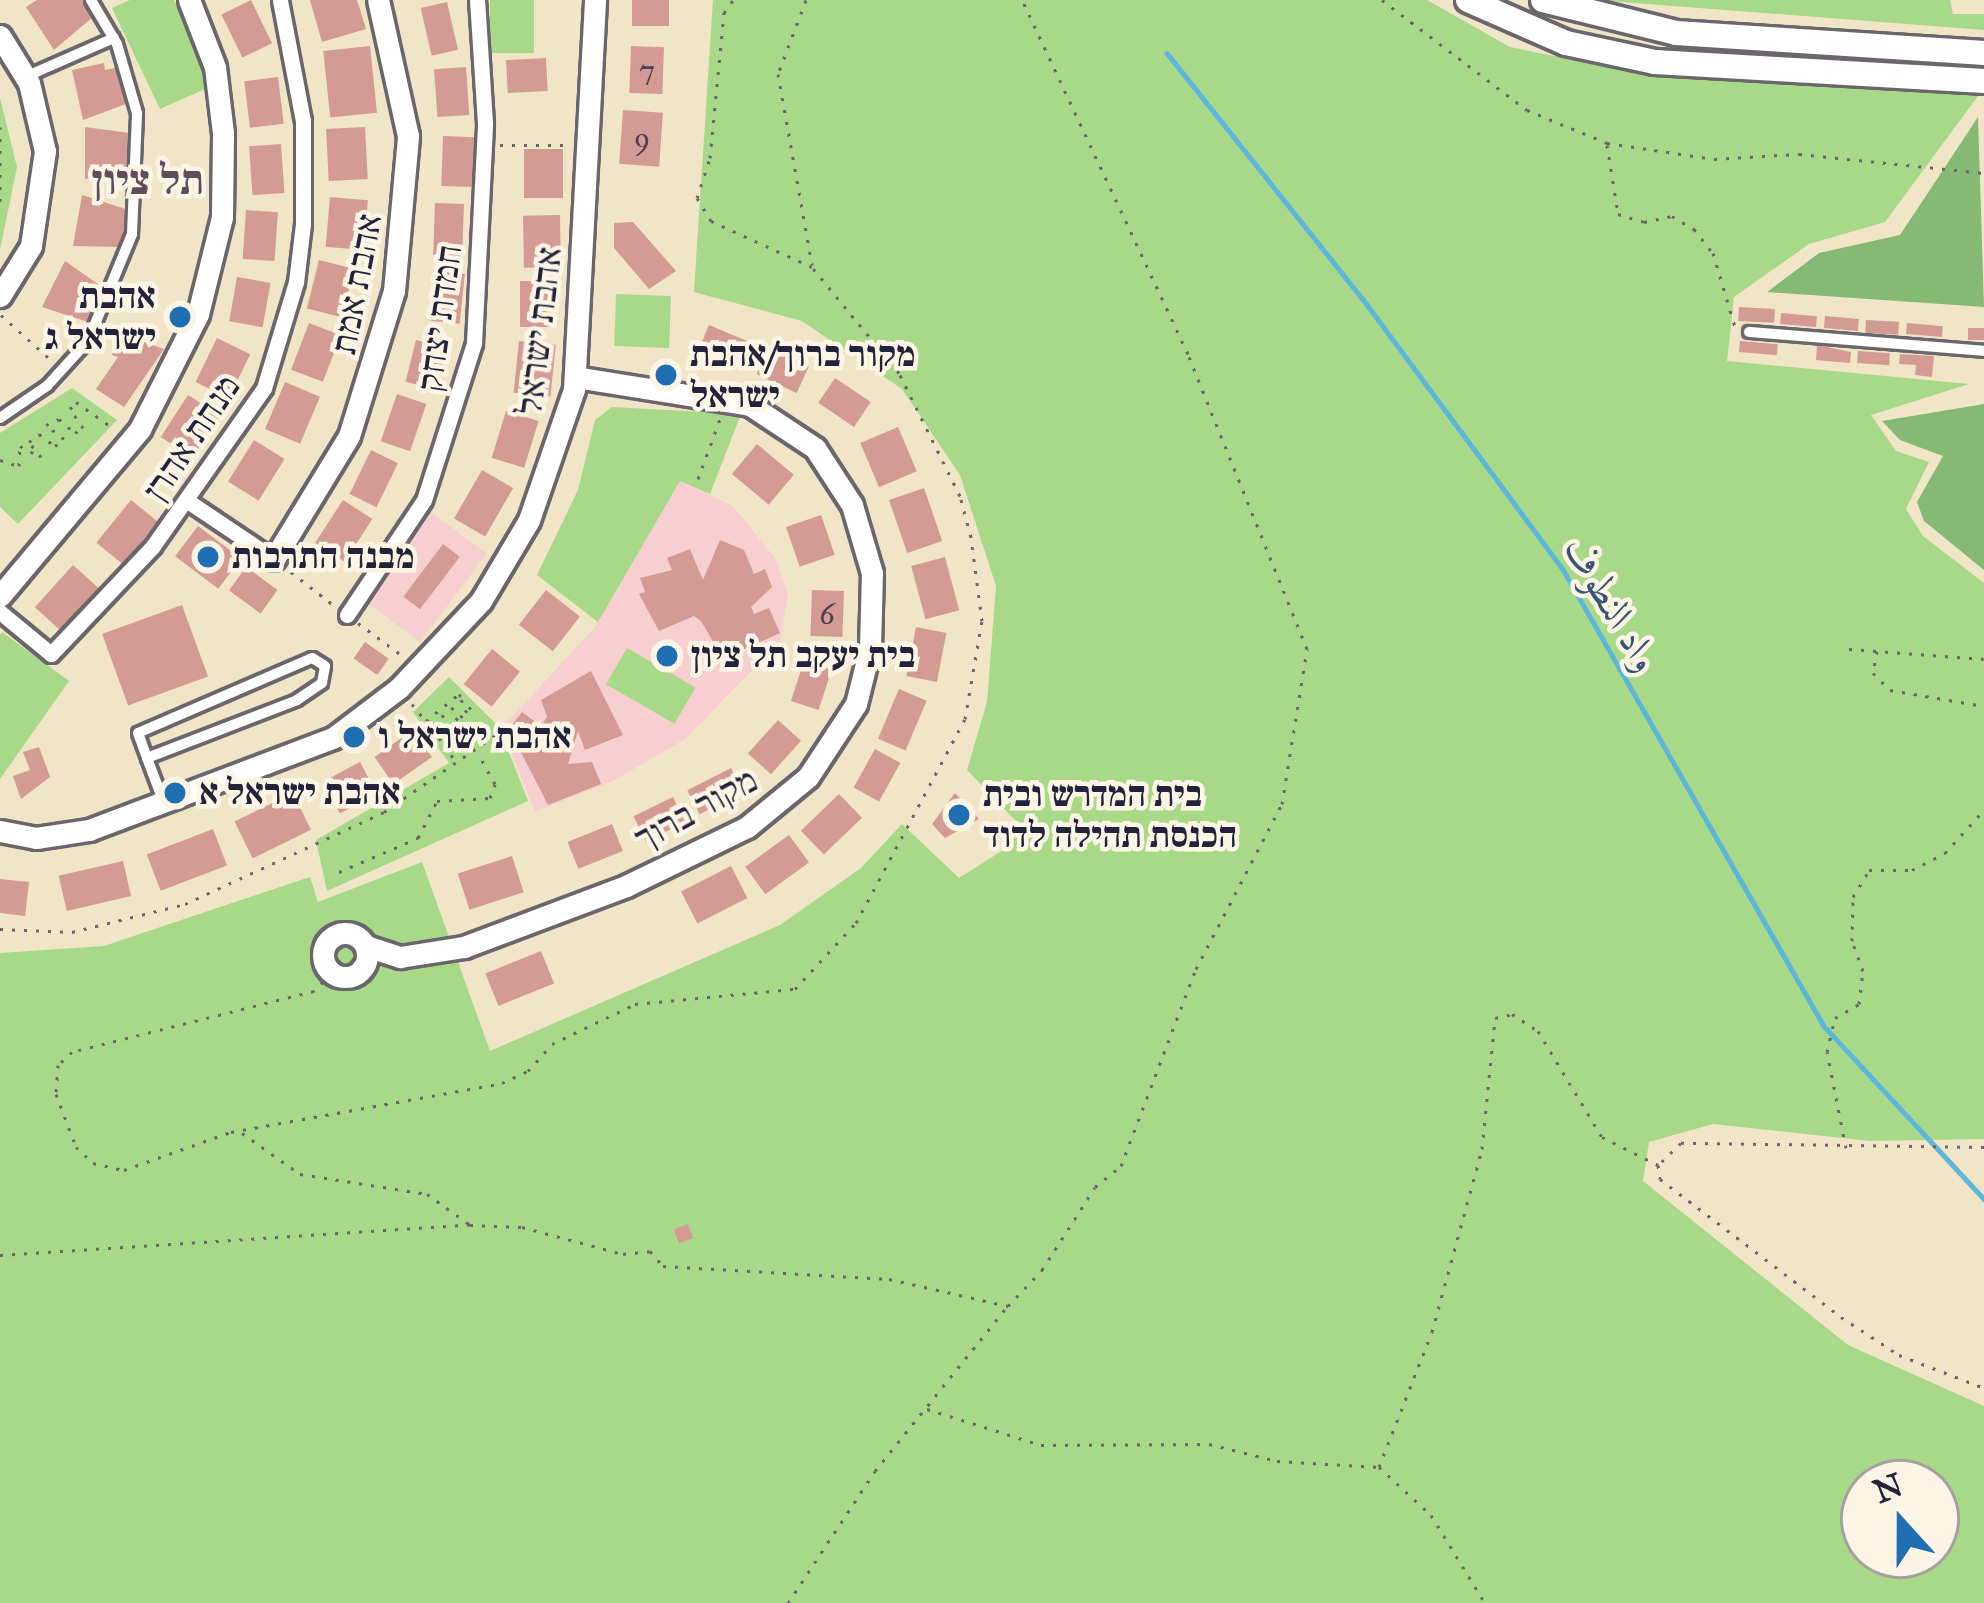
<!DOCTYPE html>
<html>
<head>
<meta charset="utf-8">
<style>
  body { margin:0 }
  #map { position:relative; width:1984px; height:1603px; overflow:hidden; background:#f0e5c7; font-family:"IM FELL Great Primer",Amiri,"Frank Ruhl Libre",serif }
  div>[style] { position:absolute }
  .built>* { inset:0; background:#f7cfd1; transform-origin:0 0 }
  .green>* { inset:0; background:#a8d988; transform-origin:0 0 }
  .forest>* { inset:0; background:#86b974 }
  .stream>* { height:4.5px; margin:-2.25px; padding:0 2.25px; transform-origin:2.25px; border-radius:2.25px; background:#5eb7db }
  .building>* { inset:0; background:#d39b93; transform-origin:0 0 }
  .path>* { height:3px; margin-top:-1.5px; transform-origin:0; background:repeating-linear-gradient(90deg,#6a666c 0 3px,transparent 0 12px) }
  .roads { filter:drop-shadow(3px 0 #6a666c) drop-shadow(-3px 0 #6a666c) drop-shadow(0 3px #6a666c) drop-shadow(0 -3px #6a666c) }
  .service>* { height:10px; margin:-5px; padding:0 5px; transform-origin:5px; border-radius:5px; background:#fff }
  .pedestrian>* { height:15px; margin:-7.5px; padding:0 7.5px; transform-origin:7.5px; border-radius:7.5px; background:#fff }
  .minor>* { height:21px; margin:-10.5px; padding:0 10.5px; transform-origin:10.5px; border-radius:10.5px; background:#fff }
  .minor>.ring { margin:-10.5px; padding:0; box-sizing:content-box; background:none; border:21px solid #fff; border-radius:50% }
  .tertiary>* { height:24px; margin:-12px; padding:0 12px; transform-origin:12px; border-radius:12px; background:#fff }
  .dots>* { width:33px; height:33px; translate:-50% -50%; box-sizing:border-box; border:6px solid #fcf5e5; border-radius:50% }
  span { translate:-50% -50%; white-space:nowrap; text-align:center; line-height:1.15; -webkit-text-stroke:9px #fcf5e5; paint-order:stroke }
  .number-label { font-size:30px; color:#4e4051 }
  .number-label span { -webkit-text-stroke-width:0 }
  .street-label { font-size:36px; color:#22223b }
  .poi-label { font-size:36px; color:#22223b; font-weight:700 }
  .right { translate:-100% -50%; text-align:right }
  .left { translate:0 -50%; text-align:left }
  .water-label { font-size:39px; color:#375673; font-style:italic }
  .quarter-label { font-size:42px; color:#604c5a; font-weight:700 }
  .north { position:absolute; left:1840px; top:1459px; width:120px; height:120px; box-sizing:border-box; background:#fcf5e5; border:3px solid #a5a1a1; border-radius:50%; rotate:339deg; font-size:33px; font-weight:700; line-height:48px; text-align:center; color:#22223b }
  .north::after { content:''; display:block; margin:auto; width:42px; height:54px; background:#1f6fb2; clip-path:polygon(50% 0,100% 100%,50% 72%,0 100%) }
</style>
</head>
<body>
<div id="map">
  <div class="built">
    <i style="clip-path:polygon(680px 481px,733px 506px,775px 558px,788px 594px,780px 642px,685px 739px,615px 780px,535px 812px,502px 728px,595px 627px)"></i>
    <i style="left:430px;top:511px;width:71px;height:111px;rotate:37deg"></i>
  </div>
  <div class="green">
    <i style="clip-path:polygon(130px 0,174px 0,214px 85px,160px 109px,112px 8px)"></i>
    <i style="left:490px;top:0;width:44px;height:53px"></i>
    <i style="clip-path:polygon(evenodd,713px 0,1427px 0,1510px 47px,1622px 70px,1978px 96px,1885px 222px,1809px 244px,1734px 297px,1727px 361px,1969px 384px,1871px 415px,1896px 451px,1929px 462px,1906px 509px,1923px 536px,1984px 583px,1984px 1139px,1870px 1141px,1713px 1124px,1649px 1142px,1643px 1181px,1848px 1345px,1984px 1406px,1984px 1603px,0 1603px,0 953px,104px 946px,310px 877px,318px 902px,422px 862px,490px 1051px,780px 925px,861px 868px,902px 824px,959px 878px,1008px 847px,1017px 822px,967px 770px,987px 702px,996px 586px,960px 475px,902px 389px,802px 321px,694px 292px,713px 0,1864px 1483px,1936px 1483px,1936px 1555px,1864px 1555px,1864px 1483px)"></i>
    <i style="clip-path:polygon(1595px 0,1950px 0,1953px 14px,1984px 14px,1984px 30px)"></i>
    <i style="clip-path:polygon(0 98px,17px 167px,0 250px)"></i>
    <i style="left:616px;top:294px;width:55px;height:52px;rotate:2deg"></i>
    <i style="clip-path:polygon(72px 388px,117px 420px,18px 524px,0 507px,0 433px)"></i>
    <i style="clip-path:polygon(612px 407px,741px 414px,710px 494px,680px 481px,598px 622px,537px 575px,578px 490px,595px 420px)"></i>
    <i style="clip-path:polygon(2px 632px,69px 681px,0 779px,0 635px)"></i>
    <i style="left:627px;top:648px;width:79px;height:42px;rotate:30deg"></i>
    <i style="clip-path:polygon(449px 677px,499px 727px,528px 801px,327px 891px,316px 840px,449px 763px,413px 712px)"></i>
  </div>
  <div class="forest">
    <i style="clip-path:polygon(1978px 117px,1984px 307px,1767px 292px,1819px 253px,1900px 235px)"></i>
    <i style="clip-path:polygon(1984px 404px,1984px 570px,1924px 521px,1917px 502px,1943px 456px,1900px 440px,1882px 421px)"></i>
  </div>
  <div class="stream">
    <i style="left:1167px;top:53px;width:315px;rotate:51.5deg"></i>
    <i style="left:1363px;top:299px;width:338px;rotate:53.5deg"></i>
    <i style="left:1564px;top:571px;width:524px;rotate:60.26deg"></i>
    <i style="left:1824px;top:1026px;width:236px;rotate:47.2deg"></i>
  </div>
  <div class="building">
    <i style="clip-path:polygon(37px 0,83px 0,94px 16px,54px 50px,26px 7px)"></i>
    <i style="left:251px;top:0;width:48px;height:33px;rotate:64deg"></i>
    <i style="clip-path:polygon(310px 0,357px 0,366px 29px,322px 42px)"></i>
    <i style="left:632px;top:0;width:37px;height:26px"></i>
    <i style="left:447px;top:2px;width:49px;height:27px;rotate:77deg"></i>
    <i style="left:370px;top:46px;width:67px;height:47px;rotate:84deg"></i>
    <i style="left:631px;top:46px;width:33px;height:47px;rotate:2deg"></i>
    <i style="left:546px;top:58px;width:33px;height:40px;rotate:87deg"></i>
    <i style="clip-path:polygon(104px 63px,105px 70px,124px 66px,131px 102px,83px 120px,72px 70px)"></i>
    <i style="left:466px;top:67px;width:48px;height:32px;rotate:86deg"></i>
    <i style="left:278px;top:77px;width:47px;height:34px;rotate:83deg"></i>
    <i style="left:623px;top:110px;width:40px;height:54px;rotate:4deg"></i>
    <i style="clip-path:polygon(85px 127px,137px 134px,137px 171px,85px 179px)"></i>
    <i style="left:365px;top:127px;width:52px;height:39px;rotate:87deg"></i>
    <i style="left:443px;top:136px;width:33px;height:50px;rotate:2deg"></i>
    <i style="left:281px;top:144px;width:49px;height:32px;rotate:86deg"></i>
    <i style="left:524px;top:149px;width:39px;height:49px"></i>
    <i style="clip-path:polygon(82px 195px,132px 211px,125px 247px,73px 246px)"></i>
    <i style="left:330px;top:197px;width:38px;height:50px;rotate:5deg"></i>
    <i style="left:435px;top:203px;width:29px;height:52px;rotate:2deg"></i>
    <i style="left:246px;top:210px;width:32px;height:49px;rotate:4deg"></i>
    <i style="left:560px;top:215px;width:52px;height:37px;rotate:89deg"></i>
    <i style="clip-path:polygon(633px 222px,676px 271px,649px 289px,614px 248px,614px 223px)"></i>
    <i style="left:319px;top:260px;width:36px;height:50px;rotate:14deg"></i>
    <i style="clip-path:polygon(65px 261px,108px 291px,91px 323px,42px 307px)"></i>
    <i style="left:436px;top:271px;width:29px;height:50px;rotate:6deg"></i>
    <i style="left:237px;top:277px;width:34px;height:45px;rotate:10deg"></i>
    <i style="left:520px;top:281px;width:31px;height:46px"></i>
    <i style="left:1739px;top:307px;width:36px;height:14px;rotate:3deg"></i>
    <i style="left:1781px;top:313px;width:36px;height:11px;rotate:5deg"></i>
    <i style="left:1825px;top:316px;width:34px;height:12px;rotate:5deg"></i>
    <i style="left:1866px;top:320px;width:33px;height:13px;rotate:3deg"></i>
    <i style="left:309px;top:323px;width:34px;height:50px;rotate:21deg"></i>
    <i style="left:1907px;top:323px;width:36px;height:11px;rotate:5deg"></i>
    <i style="left:709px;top:325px;width:47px;height:26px;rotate:23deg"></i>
    <i style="left:1968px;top:328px;width:16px;height:12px"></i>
    <i style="clip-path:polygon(119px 333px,164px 349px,124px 407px,96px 389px,118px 357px,112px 355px)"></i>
    <i style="left:217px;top:338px;width:37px;height:49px;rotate:26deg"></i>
    <i style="left:416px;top:340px;width:32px;height:43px;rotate:14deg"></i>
    <i style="left:519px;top:341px;width:37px;height:52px;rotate:6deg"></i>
    <i style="left:1740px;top:341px;width:38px;height:11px;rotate:5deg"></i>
    <i style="clip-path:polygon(1817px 345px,1851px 352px,1850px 363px,1816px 360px)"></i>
    <i style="left:769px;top:348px;width:44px;height:29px;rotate:25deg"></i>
    <i style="left:1858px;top:351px;width:32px;height:12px;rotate:4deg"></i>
    <i style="clip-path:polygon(1900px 354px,1934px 356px,1932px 377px,1915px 375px,1916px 365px,1899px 364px)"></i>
    <i style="left:835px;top:378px;width:43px;height:30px;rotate:34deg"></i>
    <i style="left:285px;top:382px;width:38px;height:51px;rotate:23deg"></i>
    <i style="left:397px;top:394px;width:31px;height:50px;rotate:19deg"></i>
    <i style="left:188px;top:395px;width:38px;height:50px;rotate:33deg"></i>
    <i style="left:506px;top:411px;width:34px;height:49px;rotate:17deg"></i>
    <i style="left:898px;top:427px;width:48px;height:41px;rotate:67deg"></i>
    <i style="left:254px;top:440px;width:36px;height:49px;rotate:32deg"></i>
    <i style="left:757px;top:444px;width:48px;height:39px;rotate:40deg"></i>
    <i style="left:371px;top:450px;width:30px;height:49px;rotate:26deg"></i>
    <i style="left:482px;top:470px;width:36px;height:56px;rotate:30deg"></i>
    <i style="left:924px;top:488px;width:56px;height:37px;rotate:71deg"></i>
    <i style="left:131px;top:500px;width:35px;height:55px;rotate:39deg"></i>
    <i style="left:343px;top:500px;width:35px;height:51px;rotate:33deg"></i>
    <i style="left:821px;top:515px;width:42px;height:37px;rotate:71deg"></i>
    <i style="left:198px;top:526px;width:54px;height:38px;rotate:37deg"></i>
    <i style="clip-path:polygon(720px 540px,744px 550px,754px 574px,765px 569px,772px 587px,751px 607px,754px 614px,769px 608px,780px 633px,723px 659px,701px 621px,694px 616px,659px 631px,639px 594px,645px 592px,640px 578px,672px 570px,667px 558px,690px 549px,703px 580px)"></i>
    <i style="left:443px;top:544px;width:21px;height:66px;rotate:37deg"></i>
    <i style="left:945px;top:557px;width:55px;height:35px;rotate:75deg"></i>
    <i style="left:73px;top:565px;width:39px;height:57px;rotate:42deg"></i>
    <i style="left:246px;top:567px;width:39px;height:29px;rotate:36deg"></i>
    <i style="left:546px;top:590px;width:43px;height:44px;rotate:38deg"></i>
    <i style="left:812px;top:590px;width:32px;height:46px;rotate:2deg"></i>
    <i style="left:182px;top:605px;width:76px;height:85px;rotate:70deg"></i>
    <i style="left:916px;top:627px;width:31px;height:50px;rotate:11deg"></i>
    <i style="left:365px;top:642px;width:29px;height:20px;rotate:35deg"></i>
    <i style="left:492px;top:649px;width:36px;height:45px;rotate:39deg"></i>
    <i style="left:804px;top:661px;width:29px;height:42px;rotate:18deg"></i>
    <i style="clip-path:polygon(591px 671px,623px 735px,585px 750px,578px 731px,568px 764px,592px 762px,601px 784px,548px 805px,509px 729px,522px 712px,541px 726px,547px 717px,541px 700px)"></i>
    <i style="left:899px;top:689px;width:30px;height:54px;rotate:23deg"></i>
    <i style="left:778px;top:720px;width:31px;height:45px;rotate:42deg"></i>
    <i style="left:413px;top:730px;width:33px;height:47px;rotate:55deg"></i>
    <i style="clip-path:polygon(39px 747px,50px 777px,21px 799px,13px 776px,30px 770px,23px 752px)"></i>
    <i style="left:875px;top:749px;width:29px;height:44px;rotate:29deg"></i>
    <i style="left:360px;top:762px;width:36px;height:42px;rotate:62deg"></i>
    <i style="left:731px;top:768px;width:27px;height:49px;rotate:63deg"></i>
    <i style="left:293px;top:793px;width:41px;height:65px;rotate:64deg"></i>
    <i style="clip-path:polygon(955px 793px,979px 819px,945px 838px,932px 824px)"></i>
    <i style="left:839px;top:794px;width:33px;height:53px;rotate:46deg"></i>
    <i style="left:673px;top:797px;width:28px;height:44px;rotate:64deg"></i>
    <i style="left:612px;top:824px;width:29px;height:48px;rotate:68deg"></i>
    <i style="left:213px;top:829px;width:39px;height:71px;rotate:69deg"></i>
    <i style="left:789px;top:835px;width:34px;height:54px;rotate:54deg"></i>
    <i style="left:512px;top:856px;width:38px;height:57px;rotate:72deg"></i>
    <i style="left:123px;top:861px;width:36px;height:66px;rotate:77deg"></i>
    <i style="left:731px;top:866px;width:36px;height:56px;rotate:63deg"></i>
    <i style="clip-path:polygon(0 879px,29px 882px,25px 916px,0 913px)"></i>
    <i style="left:541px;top:951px;width:35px;height:60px;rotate:68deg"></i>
    <i style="left:688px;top:1224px;width:15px;height:15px;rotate:70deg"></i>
  </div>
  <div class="path">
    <i style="left:806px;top:0;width:79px;rotate:110.7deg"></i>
    <i style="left:778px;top:74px;width:194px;rotate:79.9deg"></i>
    <i style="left:1382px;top:0;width:182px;rotate:37.2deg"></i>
    <i style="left:1527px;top:110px;width:87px;rotate:22.4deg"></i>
    <i style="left:1607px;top:143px;width:108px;rotate:8.5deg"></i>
    <i style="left:1714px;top:159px;width:85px;rotate:-3.4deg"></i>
    <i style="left:1799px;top:154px;width:186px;rotate:5.9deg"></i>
    <i style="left:0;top:127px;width:82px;rotate:90deg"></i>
    <i style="left:500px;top:145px;width:68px"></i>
    <i style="left:1607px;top:145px;width:70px;rotate:80.9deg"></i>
    <i style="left:1618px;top:214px;width:27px;rotate:17deg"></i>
    <i style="left:1644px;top:222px;width:29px;rotate:-12deg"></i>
    <i style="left:1672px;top:216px;width:26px;rotate:31deg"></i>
    <i style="left:1694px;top:229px;width:31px;rotate:52deg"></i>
    <i style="left:1713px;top:253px;width:77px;rotate:73.4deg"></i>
    <i style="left:1px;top:315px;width:69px;rotate:42deg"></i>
    <i style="left:0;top:460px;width:20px;rotate:18deg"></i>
    <i style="left:19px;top:466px;width:20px;rotate:-87deg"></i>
    <i style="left:20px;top:446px;width:24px;rotate:28deg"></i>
    <i style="left:41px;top:457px;width:19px;rotate:-129deg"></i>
    <i style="left:29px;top:442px;width:13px;rotate:-39deg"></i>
    <i style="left:39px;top:434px;width:20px;rotate:37deg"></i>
    <i style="left:55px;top:446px;width:11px;rotate:-38deg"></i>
    <i style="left:64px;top:439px;width:23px;rotate:-142deg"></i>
    <i style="left:46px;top:425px;width:14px;rotate:-25deg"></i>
    <i style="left:59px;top:419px;width:21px;rotate:41deg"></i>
    <i style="left:75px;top:433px;width:9px;rotate:-32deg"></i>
    <i style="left:83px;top:428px;width:23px;rotate:-124deg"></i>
    <i style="left:70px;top:409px;width:9px;rotate:-49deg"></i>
    <i style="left:76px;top:402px;width:45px;rotate:35.1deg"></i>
    <i style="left:698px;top:479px;width:64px;rotate:-69.9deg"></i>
    <i style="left:291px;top:572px;width:57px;rotate:37.9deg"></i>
    <i style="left:358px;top:623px;width:57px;rotate:36.5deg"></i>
    <i style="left:1849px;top:649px;width:135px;rotate:4.2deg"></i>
    <i style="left:1877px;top:651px;width:22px;rotate:100deg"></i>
    <i style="left:1873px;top:673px;width:24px;rotate:45deg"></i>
    <i style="left:1890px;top:690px;width:95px;rotate:9.7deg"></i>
    <i style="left:412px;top:704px;width:22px;rotate:51deg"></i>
    <i style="left:426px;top:721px;width:43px;rotate:-39.3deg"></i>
    <i style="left:459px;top:694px;width:7px;rotate:56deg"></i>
    <i style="left:463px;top:700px;width:42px;rotate:141.8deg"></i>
    <i style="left:430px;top:726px;width:11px;rotate:52deg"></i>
    <i style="left:437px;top:735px;width:44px;rotate:-39.5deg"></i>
    <i style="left:471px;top:707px;width:45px;rotate:135.9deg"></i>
    <i style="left:439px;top:738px;width:15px;rotate:48deg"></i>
    <i style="left:449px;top:749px;width:46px;rotate:-31.6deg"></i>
    <i style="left:488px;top:725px;width:48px;rotate:141deg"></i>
    <i style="left:451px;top:755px;width:9px;rotate:49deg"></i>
    <i style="left:339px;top:872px;width:86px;rotate:-23.3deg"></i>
    <i style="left:418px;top:838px;width:42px;rotate:-62.8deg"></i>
    <i style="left:437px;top:801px;width:53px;rotate:-3.2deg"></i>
    <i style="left:490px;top:798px;width:15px;rotate:-70deg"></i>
    <i style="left:495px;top:784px;width:35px;rotate:-119deg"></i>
    <i style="left:0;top:929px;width:72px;rotate:2.4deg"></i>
    <i style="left:72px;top:932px;width:116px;rotate:-13.9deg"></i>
    <i style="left:185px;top:904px;width:219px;rotate:-24.8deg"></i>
    <i style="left:384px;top:812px;width:137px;rotate:-34.6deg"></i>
    <i style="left:331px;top:973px;width:25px;rotate:133deg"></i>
    <i style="left:314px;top:991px;width:250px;rotate:165.9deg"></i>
    <i style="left:72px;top:1052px;width:19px;rotate:137deg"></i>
    <i style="left:58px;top:1065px;width:29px;rotate:94deg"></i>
    <i style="left:56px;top:1094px;width:57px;rotate:69.3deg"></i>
    <i style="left:76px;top:1147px;width:23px;rotate:43deg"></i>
    <i style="left:93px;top:1163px;width:32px;rotate:13deg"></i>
    <i style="left:124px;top:1170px;width:114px;rotate:-19.6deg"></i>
    <i style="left:231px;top:1132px;width:275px;rotate:-10.2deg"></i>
    <i style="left:502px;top:1083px;width:29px;rotate:-25deg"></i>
    <i style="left:528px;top:1071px;width:36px;rotate:-48deg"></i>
    <i style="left:552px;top:1044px;width:92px;rotate:-25.7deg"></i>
    <i style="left:635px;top:1004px;width:161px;rotate:-5.4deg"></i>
    <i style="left:795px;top:989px;width:90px;rotate:-47.3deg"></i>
    <i style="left:856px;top:923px;width:231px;rotate:-61.9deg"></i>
    <i style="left:965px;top:719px;width:99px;rotate:-80.2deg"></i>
    <i style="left:982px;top:621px;width:85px;rotate:-97.5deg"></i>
    <i style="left:971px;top:537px;width:42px;rotate:-105deg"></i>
    <i style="left:960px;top:496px;width:137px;rotate:-116.4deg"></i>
    <i style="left:899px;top:373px;width:137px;rotate:-129.4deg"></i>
    <i style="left:812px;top:267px;width:111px;rotate:-155.5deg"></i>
    <i style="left:711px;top:221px;width:27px;rotate:-121deg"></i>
    <i style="left:697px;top:198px;width:42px;rotate:-72deg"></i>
    <i style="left:710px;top:158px;width:146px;rotate:-84.5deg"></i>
    <i style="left:724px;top:13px;width:16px;rotate:-55deg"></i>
    <i style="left:242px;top:1133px;width:71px;rotate:35.3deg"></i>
    <i style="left:300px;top:1174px;width:129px;rotate:8.9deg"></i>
    <i style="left:427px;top:1194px;width:52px;rotate:35.5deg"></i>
    <i style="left:1984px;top:1147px;width:303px;rotate:-179.2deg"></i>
    <i style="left:1681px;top:1143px;width:32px;rotate:136deg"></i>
    <i style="left:1658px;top:1165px;width:14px;rotate:82deg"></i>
    <i style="left:1660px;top:1179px;width:228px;rotate:37.3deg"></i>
    <i style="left:1841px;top:1317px;width:69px;rotate:33.2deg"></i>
    <i style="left:1899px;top:1355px;width:91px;rotate:21.2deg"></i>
    <i style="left:1846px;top:1148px;width:98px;rotate:-101.2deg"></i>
    <i style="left:1827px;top:1052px;width:35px;rotate:-77deg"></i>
    <i style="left:1835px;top:1018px;width:28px;rotate:-30deg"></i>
    <i style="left:1859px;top:1004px;width:33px;rotate:-83deg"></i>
    <i style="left:1863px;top:971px;width:32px;rotate:-110deg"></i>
    <i style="left:1852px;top:941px;width:44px;rotate:-88.7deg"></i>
    <i style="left:1853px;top:897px;width:31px;rotate:-59deg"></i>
    <i style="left:1869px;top:870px;width:43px"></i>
    <i style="left:1912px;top:870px;width:37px;rotate:-27deg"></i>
    <i style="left:1945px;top:853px;width:58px;rotate:-47.8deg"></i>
    <i style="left:0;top:1255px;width:471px;rotate:-3.7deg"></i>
    <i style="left:470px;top:1225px;width:52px;rotate:2.2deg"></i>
    <i style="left:522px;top:1227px;width:105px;rotate:15deg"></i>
    <i style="left:623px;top:1254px;width:27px;rotate:-6deg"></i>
    <i style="left:650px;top:1251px;width:20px;rotate:49deg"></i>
    <i style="left:663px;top:1266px;width:226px;rotate:3.3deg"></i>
    <i style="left:889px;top:1279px;width:122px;rotate:12.8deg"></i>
    <i style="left:1008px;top:1306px;width:50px;rotate:-46.6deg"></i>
    <i style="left:1042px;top:1270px;width:98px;rotate:-57.4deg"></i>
    <i style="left:1095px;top:1187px;width:33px;rotate:-39deg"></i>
    <i style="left:1121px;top:1166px;width:211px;rotate:-69.2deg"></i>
    <i style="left:1196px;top:969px;width:186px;rotate:-62.5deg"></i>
    <i style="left:1282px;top:804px;width:157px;rotate:-80.8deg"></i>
    <i style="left:1307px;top:649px;width:318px;rotate:-112deg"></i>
    <i style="left:1188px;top:354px;width:391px;rotate:-115.1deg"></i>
    <i style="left:927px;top:1409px;width:120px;rotate:17.5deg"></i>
    <i style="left:1041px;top:1445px;width:168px;rotate:-0.3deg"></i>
    <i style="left:1209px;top:1444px;width:70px;rotate:14deg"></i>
    <i style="left:1277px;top:1461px;width:102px;rotate:3.4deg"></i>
    <i style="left:1379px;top:1467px;width:71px;rotate:42.7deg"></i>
    <i style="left:1431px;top:1515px;width:103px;rotate:58.5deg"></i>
    <i style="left:1379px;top:1467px;width:145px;rotate:-68.6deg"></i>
    <i style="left:1432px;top:1332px;width:190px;rotate:-74.7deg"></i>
    <i style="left:1482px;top:1149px;width:132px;rotate:-84.3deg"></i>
    <i style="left:1495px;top:1018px;width:17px;rotate:-13deg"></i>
    <i style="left:1512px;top:1014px;width:31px;rotate:33deg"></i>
    <i style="left:1538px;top:1031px;width:124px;rotate:58.9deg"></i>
    <i style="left:1602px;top:1137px;width:63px;rotate:26.6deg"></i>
    <i style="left:788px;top:1603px;width:158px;rotate:-56.6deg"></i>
    <i style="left:875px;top:1471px;width:211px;rotate:-51.2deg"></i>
  </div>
  <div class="roads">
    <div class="service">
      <i style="left:25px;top:77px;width:97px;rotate:-23.7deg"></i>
      <i style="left:1749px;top:332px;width:236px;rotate:4.6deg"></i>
      <i style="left:0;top:418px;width:57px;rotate:-34.2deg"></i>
      <i style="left:47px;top:386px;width:61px;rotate:-47.7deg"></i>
      <i style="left:88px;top:341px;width:116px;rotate:-67.6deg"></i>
      <i style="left:132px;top:234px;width:121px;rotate:-87.6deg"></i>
      <i style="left:137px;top:113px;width:72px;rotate:-106.2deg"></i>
      <i style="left:117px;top:44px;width:51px;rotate:-120.6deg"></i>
      <i style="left:147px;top:758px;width:161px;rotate:-21.1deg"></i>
      <i style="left:297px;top:700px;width:30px;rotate:-34deg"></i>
      <i style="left:322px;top:683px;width:17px;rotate:-80deg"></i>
      <i style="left:325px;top:666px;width:15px;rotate:-148deg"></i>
      <i style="left:312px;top:658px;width:189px;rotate:156.7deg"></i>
      <i style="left:138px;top:733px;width:27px;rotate:70deg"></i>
      <i style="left:147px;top:758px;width:48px;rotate:69.3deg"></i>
    </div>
    <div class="pedestrian">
      <i style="left:189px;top:502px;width:102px;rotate:33.8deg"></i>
      <i style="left:0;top:612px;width:66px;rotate:39.5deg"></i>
      <i style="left:51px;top:654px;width:149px;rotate:-46.6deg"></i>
      <i style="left:153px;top:546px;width:193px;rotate:-54.9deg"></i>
      <i style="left:264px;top:388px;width:111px;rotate:-73.2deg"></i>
      <i style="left:296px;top:282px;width:58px;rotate:-83.1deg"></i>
      <i style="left:303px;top:224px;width:103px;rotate:-90deg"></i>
      <i style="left:303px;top:121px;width:123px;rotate:-100.8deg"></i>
      <i style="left:347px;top:615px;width:138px;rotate:-56.2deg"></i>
      <i style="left:424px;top:500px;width:165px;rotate:-72.3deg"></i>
      <i style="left:474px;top:343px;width:220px;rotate:-87.1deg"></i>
      <i style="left:485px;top:123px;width:123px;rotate:-93.7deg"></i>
    </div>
    <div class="minor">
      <i style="left:0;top:36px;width:55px;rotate:58.3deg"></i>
      <i style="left:29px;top:83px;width:70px;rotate:76.8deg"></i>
      <i style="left:45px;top:151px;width:96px;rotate:98.4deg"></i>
      <i style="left:31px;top:246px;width:59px;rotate:121.8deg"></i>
      <i style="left:274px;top:559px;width:144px;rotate:-58.6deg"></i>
      <i style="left:349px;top:436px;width:152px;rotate:-72.8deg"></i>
      <i style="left:394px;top:291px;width:156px;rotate:-84.8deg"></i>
      <i style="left:408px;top:136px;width:139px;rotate:-102.4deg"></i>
      <i style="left:0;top:596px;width:218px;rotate:-50deg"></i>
      <i style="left:140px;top:429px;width:129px;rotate:-63.2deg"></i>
      <i style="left:198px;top:314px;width:100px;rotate:-76.1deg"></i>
      <i style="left:222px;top:217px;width:84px;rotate:-89.3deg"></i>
      <i style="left:223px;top:133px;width:66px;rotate:-96.9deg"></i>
      <i style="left:215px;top:67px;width:72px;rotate:-111.2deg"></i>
      <i style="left:0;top:831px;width:37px;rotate:11deg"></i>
      <i style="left:36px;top:838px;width:54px;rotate:-8.6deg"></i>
      <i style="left:89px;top:830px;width:261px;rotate:-20.7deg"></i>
      <i style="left:333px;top:738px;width:83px;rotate:-37.1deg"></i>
      <i style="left:399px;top:688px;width:120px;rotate:-46.7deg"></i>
      <i style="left:481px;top:601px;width:94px;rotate:-59.3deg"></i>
      <i style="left:529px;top:520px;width:139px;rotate:-71deg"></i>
      <i style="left:574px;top:389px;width:390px;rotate:-86.9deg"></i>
      <i class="ring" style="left:323px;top:933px;width:23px;height:23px"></i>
      <i style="left:366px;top:946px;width:36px;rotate:18deg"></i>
      <i style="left:400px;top:957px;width:65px;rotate:-8.9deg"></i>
      <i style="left:464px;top:947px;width:173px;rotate:-20.6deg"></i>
      <i style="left:626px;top:886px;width:135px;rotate:-26deg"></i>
      <i style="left:747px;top:827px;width:79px;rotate:-39.3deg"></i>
      <i style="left:808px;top:777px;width:87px;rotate:-56.7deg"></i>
      <i style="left:856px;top:704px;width:58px;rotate:-76deg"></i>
      <i style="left:870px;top:648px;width:75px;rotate:-88.5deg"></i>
      <i style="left:872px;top:573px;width:71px;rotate:-106.4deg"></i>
      <i style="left:852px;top:505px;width:68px;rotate:-123deg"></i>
      <i style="left:815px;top:448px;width:78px;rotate:-146.5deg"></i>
      <i style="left:750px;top:405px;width:177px;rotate:-170.9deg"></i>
    </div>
    <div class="tertiary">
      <i style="left:1468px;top:0;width:107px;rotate:23.7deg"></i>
      <i style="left:1566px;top:43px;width:91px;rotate:12.1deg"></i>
      <i style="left:1655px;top:62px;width:330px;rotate:3.3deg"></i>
      <i style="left:1543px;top:0;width:137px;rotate:13.9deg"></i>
      <i style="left:1676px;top:33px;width:309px;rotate:3.7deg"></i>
    </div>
  </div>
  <div class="dots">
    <i style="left:180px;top:317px;background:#1f6fb2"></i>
    <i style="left:666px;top:375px;background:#1f6fb2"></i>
    <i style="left:208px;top:557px;background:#1f6fb2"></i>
    <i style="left:667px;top:656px;background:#1f6fb2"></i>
    <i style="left:354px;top:737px;background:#1f6fb2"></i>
    <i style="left:175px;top:793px;background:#1f6fb2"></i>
    <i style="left:959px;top:815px;background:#1f6fb2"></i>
  </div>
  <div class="number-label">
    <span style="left:647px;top:70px">7</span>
    <span style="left:642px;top:138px">9</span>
    <span style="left:827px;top:614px">6</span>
  </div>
  <div class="street-label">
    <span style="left:357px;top:284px;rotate:-79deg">אהבת אמת</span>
    <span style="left:440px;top:318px;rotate:-82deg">חמדת יצחק</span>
    <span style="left:540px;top:331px;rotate:-83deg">אהבת ישראל</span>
    <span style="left:192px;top:438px;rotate:-56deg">מנחת אהרן</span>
    <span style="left:696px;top:810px;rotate:-29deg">מקור ברוך</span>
  </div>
  <div class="poi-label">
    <span class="right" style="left:156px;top:317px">אהבת<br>ישראל ג</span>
    <span class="left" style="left:690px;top:375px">מקור ברוך/אהבת<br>ישראל</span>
    <span class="left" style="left:232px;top:557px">מבנה התרבות</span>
    <span class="left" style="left:691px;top:656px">בית יעקב תל ציון</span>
    <span class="left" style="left:378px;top:737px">אהבת ישראל ו</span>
    <span class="left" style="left:199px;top:793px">אהבת ישראל א</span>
    <span class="left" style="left:983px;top:815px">בית המדרש ובית<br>הכנסת תהילה לדוד</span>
  </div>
  <div class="water-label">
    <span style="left:1612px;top:605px;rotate:59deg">واد النطوف</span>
  </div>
  <div class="quarter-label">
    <span style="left:148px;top:180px">תל ציון</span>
  </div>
  <div class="north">N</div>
</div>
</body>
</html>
